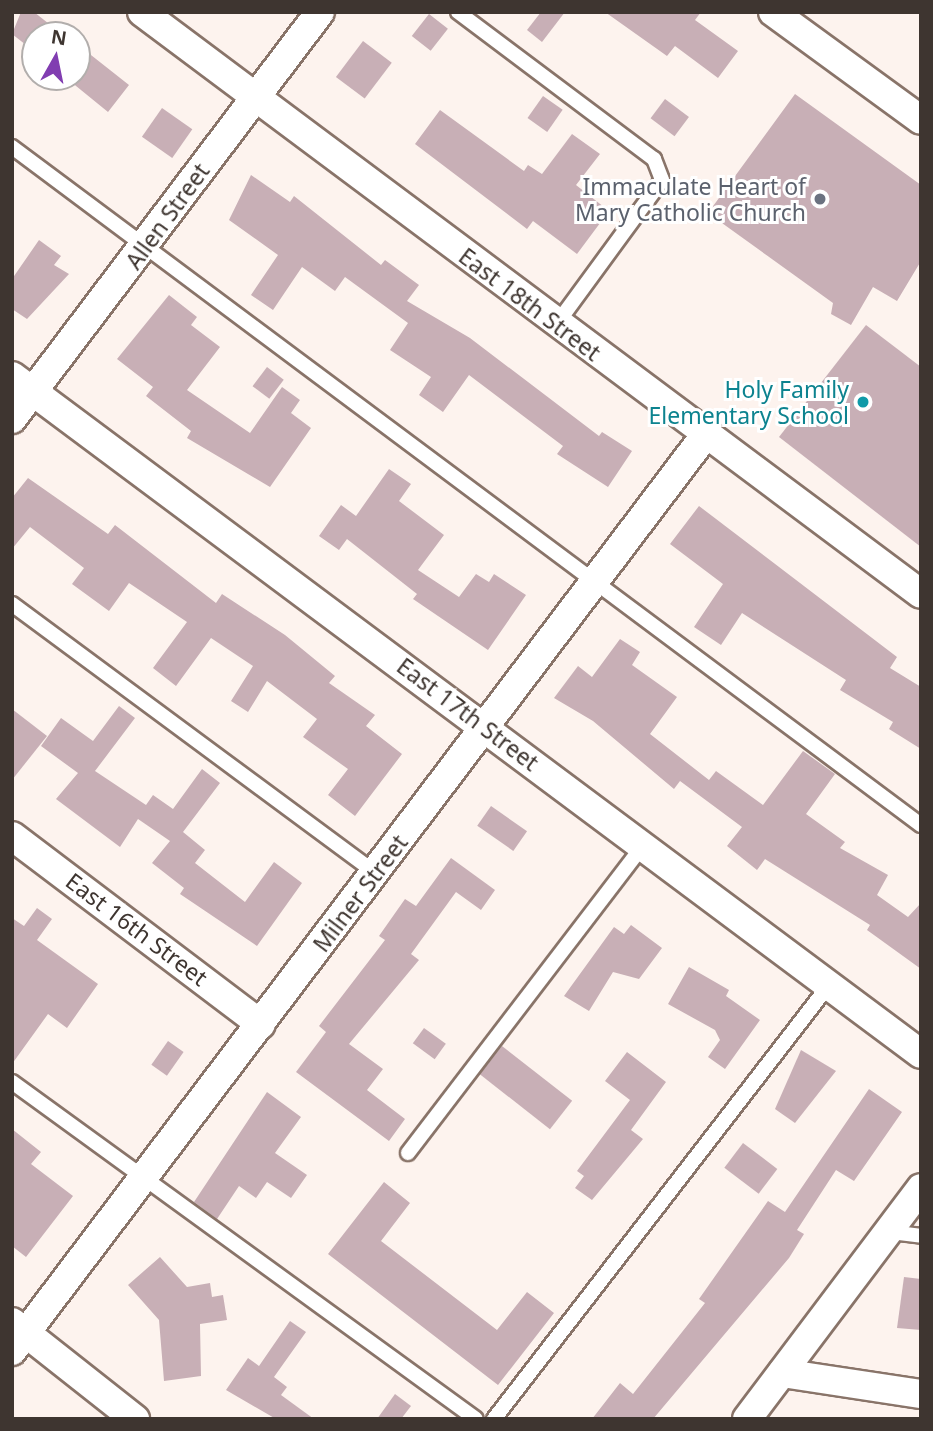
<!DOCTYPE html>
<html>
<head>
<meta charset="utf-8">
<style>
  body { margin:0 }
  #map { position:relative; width:933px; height:1431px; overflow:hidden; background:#fdf3ee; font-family:"Noto Sans",sans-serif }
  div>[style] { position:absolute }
  .building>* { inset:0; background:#c8afb6; transform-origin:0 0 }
  .roads { filter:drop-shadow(2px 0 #897469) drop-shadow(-2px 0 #897469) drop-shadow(0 2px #897469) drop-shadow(0 -2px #897469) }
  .service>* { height:14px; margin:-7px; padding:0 7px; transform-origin:7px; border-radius:7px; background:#fff }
  .minor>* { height:28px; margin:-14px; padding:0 14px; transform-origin:14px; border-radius:14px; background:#fff }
  .dots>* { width:19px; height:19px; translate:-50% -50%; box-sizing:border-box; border:4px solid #fff; border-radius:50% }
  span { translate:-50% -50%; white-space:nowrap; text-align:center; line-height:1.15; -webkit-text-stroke:6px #fff; paint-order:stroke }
  .worship-label { font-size:23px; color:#5b616d }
  .right { translate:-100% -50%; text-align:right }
  .street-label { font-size:23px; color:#3e3530 }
  .culture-label { font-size:23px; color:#0d838f }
  .frame { position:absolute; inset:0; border:14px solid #3e3530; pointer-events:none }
  .north { position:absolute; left:21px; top:21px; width:70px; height:70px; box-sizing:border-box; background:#fff; border:2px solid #b2aeac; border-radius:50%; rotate:9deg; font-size:19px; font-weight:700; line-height:28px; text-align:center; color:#3e3530 }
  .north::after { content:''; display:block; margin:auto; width:24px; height:32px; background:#813db1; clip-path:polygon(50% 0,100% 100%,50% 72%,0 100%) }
</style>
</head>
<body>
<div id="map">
  <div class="building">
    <i style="clip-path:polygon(21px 12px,34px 12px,63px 35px,35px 35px,35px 52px,12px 34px)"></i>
    <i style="clip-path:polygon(541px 12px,565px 12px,542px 42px,527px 30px)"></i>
    <i style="clip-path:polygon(605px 12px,701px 12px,695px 20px,738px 51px,718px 78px,675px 46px,667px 56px)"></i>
    <i style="left:429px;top:14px;width:24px;height:28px;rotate:38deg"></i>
    <i style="left:363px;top:41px;width:36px;height:45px;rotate:37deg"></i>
    <i style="clip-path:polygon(77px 44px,129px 85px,108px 112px,65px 77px,77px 77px)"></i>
    <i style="clip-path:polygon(795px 94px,921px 185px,921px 261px,897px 301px,873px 287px,851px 325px,831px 314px,833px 303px,708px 213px)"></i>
    <i style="left:543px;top:96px;width:24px;height:27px;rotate:35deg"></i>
    <i style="left:665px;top:99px;width:30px;height:24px;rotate:37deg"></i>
    <i style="left:162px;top:108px;width:37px;height:35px;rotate:35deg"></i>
    <i style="clip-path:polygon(440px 110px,524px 171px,528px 165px,542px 174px,572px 134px,600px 154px,576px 185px,609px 211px,577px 254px,533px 221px,527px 229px,415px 144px)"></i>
    <i style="clip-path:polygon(251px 175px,290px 202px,294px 196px,381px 265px,385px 260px,419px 285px,407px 301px,470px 338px,599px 436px,602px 432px,632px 451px,608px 487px,557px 454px,563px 446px,469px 375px,443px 412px,419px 395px,431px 377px,390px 350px,408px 323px,345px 277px,335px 291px,302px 267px,273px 310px,251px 295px,278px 255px,229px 220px)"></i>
    <i style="clip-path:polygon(39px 240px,61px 256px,54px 265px,69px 274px,27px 319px,12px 309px,12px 279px)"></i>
    <i style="clip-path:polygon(169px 295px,197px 317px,191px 325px,220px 347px,187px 390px,250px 433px,282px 387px,300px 400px,291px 413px,311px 428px,270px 487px,187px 438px,191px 431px,146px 396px,153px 387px,117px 359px)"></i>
    <i style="clip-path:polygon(866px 325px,921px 367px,921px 547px,779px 437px)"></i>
    <i style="left:267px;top:367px;width:21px;height:24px;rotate:37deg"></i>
    <i style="clip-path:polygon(389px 469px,411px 484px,399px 501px,444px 535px,418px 570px,459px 597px,476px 574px,489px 582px,494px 574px,526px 595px,488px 650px,413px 599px,417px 594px,347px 539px,339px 550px,319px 536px,341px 505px,356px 516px)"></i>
    <i style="clip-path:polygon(28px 478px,108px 534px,115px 525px,216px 603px,222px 594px,285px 635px,335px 676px,329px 683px,375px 715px,366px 726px,402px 754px,355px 816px,328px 795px,348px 769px,303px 737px,317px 719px,267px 681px,248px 712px,231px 701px,253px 666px,211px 638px,176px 686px,153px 668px,187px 622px,129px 583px,109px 611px,72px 584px,84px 568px,30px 527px,12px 549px,12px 498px)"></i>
    <i style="clip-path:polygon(699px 506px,897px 657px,890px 668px,921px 687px,921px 749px,889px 729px,893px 722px,840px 690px,846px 680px,742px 613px,721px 645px,694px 627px,723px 584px,670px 544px)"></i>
    <i style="clip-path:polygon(620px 639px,640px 652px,632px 665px,677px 697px,650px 734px,709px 780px,716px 771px,763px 805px,803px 751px,835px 774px,806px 814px,845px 842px,840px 848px,888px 875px,877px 895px,908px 917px,921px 903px,921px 969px,867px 930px,870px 925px,765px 859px,757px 870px,727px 846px,742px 827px,680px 781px,674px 789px,593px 721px,554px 698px,578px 666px,592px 677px)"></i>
    <i style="clip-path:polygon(119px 706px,135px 718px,95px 771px,146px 805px,153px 795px,173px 809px,202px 769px,220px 783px,183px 832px,205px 850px,195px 863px,245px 902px,274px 862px,302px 883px,257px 946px,180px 894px,184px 888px,152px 863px,170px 841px,138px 819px,120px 847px,56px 799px,78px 773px,41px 746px,61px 718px,93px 741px)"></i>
    <i style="clip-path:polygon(12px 709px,47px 736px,12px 780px)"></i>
    <i style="left:491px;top:806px;width:44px;height:24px;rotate:35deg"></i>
    <i style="clip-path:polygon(451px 858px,495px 890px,481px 910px,456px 892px,411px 954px,419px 960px,349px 1044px,383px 1069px,367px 1090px,405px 1119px,389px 1141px,296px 1072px,326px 1032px,319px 1026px,385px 940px,379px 936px,405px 899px,416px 906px)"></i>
    <i style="clip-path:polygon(37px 908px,52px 919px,37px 940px,98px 984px,67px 1028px,48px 1014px,12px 1064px,12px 918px,24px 926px)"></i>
    <i style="clip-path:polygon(631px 925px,662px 948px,639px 979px,613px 972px,589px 1011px,564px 996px,614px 927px,624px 934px)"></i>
    <i style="clip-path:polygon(689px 967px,729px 990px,726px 996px,760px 1020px,725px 1069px,708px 1057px,720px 1040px,715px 1030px,668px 1004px)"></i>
    <i style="left:424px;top:1028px;width:27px;height:19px;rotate:36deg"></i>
    <i style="left:168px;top:1041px;width:19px;height:29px;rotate:35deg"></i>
    <i style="left:502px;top:1046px;width:89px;height:36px;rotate:38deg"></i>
    <i style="clip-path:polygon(801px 1050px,836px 1071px,795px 1123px,775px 1109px)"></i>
    <i style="clip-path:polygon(627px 1052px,666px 1082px,631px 1130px,643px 1139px,592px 1200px,575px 1188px,584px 1176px,577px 1171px,630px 1100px,605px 1081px)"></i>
    <i style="clip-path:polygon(869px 1089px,902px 1112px,854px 1181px,836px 1170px,797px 1230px,804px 1234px,789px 1258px,653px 1419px,592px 1419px,620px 1383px,633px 1394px,705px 1303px,699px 1299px,768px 1201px,785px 1212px)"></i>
    <i style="clip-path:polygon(267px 1092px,301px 1117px,275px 1153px,307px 1175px,291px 1198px,267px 1182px,256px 1198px,239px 1186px,217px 1219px,194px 1202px)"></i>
    <i style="clip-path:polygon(12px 1129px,41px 1152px,31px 1164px,73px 1196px,26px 1257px,12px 1246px)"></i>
    <i style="left:743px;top:1143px;width:43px;height:31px;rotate:37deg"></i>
    <i style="clip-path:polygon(384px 1182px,410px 1203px,381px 1241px,497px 1330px,527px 1292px,554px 1313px,498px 1385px,328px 1254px)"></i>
    <i style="clip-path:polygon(160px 1257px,187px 1287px,210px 1283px,212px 1297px,223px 1295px,227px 1320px,200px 1324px,201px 1376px,164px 1381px,159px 1320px,128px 1285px)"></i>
    <i style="clip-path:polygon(904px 1277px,921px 1279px,921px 1330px,897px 1328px)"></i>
    <i style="clip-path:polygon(290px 1321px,306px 1332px,274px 1377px,287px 1387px,281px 1395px,314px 1419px,276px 1419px,226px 1390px,248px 1358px,259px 1366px)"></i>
    <i style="clip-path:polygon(395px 1394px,411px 1406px,401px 1419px,377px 1419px)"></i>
  </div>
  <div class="roads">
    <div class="service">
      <i style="left:458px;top:12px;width:245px;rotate:36.9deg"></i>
      <i style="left:654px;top:159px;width:22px;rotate:69deg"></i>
      <i style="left:662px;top:180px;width:180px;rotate:126.2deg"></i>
      <i style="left:12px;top:147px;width:1134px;rotate:36.72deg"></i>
      <i style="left:12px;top:604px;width:453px;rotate:36.5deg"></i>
      <i style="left:12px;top:1082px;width:573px;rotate:35.99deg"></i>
      <i style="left:408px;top:1153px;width:385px;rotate:-52.6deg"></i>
      <i style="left:890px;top:1232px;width:31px;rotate:7deg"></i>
      <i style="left:494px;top:1419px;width:548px;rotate:-52.34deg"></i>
    </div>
    <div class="minor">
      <i style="left:142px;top:12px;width:972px;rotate:36.76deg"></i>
      <i style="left:773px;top:12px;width:183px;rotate:36.1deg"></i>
      <i style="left:12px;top:376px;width:1134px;rotate:36.72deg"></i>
      <i style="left:12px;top:419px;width:510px;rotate:-52.88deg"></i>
      <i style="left:12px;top:836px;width:312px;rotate:37.1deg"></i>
      <i style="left:12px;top:1322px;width:157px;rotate:38.3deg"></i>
      <i style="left:12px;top:1351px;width:1150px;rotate:-52.88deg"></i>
      <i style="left:782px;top:1373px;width:141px;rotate:8.6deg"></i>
      <i style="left:747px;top:1419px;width:289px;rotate:-53deg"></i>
    </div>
  </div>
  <div class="dots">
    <i style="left:820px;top:199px;background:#6b7280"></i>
    <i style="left:863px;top:402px;background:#0f9aa8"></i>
  </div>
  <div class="worship-label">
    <span class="right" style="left:806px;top:199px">Immaculate Heart of<br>Mary Catholic Church</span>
  </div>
  <div class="street-label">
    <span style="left:167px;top:216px;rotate:-54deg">Allen Street</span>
    <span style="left:530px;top:304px;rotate:37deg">East 18th Street</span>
    <span style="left:468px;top:714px;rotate:37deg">East 17th Street</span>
    <span style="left:360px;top:893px;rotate:-53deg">Milner Street</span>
    <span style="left:137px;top:929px;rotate:37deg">East 16th Street</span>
  </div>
  <div class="culture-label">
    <span class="right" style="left:849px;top:402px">Holy Family<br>Elementary School</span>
  </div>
  <div class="frame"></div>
  <div class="north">N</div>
</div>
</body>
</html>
